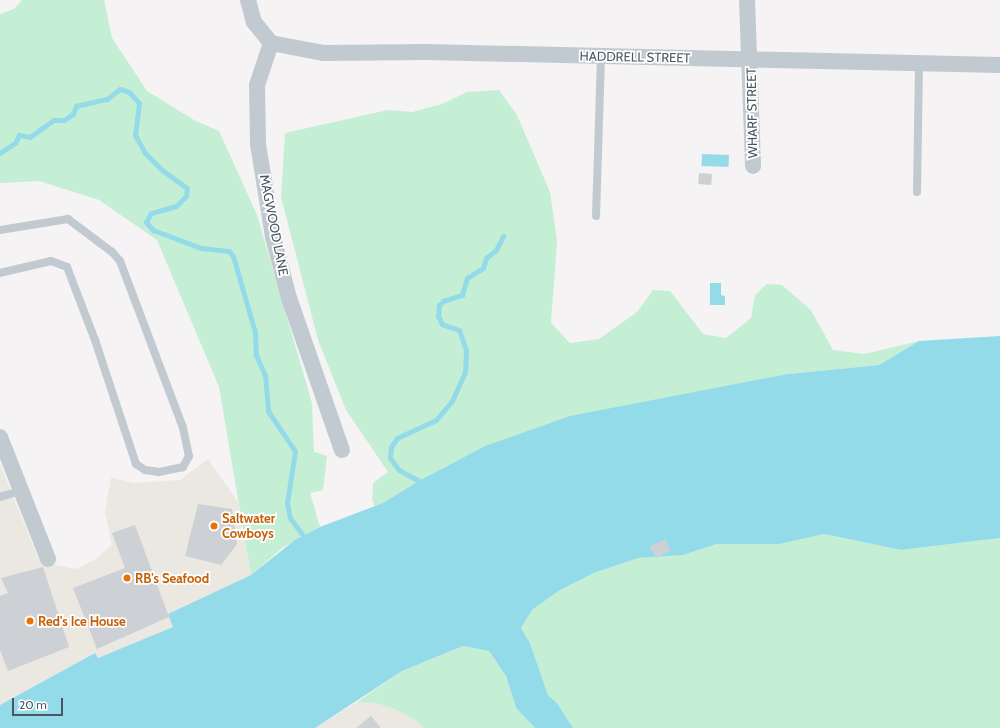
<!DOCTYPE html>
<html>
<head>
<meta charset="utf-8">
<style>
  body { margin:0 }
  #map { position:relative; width:1000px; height:728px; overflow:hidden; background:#f5f3f3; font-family:Cabin,sans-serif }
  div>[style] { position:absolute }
  .commercial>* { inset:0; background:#eae8e1 }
  .green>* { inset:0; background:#c5efd4 }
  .water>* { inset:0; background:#94dbea; transform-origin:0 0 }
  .stream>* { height:5px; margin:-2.5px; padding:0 2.5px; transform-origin:2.5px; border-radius:2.5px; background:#94dbea }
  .building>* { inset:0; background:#cdd0d5; transform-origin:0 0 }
  .service>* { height:8px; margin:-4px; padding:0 4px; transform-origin:4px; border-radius:4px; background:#c2cad1 }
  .minor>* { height:16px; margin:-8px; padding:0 8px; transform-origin:8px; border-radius:8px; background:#c2cad1 }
  .dots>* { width:11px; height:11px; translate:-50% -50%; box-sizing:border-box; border:2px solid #fff; border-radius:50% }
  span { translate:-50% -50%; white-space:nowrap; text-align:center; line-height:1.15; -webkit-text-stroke:3.5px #fff; paint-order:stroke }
  .street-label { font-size:13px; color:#4b5760 }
  .food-label { font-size:13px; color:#c56008; font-weight:700 }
  .left { translate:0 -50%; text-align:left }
  .scale { position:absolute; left:12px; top:698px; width:51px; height:18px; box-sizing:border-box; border:2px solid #4b5760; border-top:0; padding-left:5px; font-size:12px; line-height:14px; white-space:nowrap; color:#4b5760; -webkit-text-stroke:3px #fff; paint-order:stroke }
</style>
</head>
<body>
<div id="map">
  <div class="commercial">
    <i style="clip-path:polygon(208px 459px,238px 502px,251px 575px,168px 614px,174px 627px,98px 658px,95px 653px,0 705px,0 464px,38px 558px,56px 565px,76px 569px,96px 559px,112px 545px,105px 512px,111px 478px,134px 483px,180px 480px)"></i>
    <i style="clip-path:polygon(357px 702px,375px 703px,395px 709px,418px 722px,423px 728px,315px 728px)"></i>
  </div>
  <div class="green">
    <i style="clip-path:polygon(22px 0,104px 0,112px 38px,147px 91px,194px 120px,219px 131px,257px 215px,312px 403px,314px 452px,327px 456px,323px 490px,310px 493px,320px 527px,282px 548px,251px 575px,219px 387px,157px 240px,99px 200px,39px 181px,0 183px,0 14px,14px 9px)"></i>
    <i style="clip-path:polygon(499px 90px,517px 115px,550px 192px,557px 241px,551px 323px,570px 343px,599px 339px,637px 312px,653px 290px,670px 291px,703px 334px,726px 338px,751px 318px,755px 295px,767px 284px,782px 285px,811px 310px,833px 350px,864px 354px,919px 341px,879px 365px,788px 374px,485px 446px,375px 507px,372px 500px,373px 483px,388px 472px,346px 410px,318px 340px,281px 197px,285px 133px,388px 110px,412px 112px,442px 104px,467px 92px)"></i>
    <i style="clip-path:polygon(824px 534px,901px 550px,1000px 538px,1000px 728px,573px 728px,557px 703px,548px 695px,530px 643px,521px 628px,532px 610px,560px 590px,594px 573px,638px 558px,683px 555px,717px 544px,780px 544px)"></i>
    <i style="clip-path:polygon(463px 646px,489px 651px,506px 676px,516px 708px,535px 728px,423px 728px,418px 722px,395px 709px,375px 703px,357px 702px,402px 671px)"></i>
  </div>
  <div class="water">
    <i style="left:702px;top:154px;width:27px;height:12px;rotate:2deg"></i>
    <i style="clip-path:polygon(710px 283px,721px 283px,721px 295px,725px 296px,725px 305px,710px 305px)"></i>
    <i style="clip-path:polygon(1000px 336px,1000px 538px,901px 550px,824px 534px,780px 544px,717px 544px,683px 555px,638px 558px,594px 573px,560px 590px,532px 610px,521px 628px,530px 643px,548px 695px,557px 703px,573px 728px,535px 728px,516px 708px,506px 676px,489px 651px,463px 646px,402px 671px,315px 728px,0 728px,0 705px,95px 653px,98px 658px,173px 627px,168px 614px,251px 575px,295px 540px,320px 527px,383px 503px,419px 481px,485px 446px,570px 416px,788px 374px,879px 365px,919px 341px)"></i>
  </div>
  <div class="stream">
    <i style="left:0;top:153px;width:18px;rotate:-34deg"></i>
    <i style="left:15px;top:143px;width:9px;rotate:-63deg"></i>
    <i style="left:19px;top:135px;width:11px;rotate:10deg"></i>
    <i style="left:30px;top:137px;width:29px;rotate:-36deg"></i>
    <i style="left:53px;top:120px;width:11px"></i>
    <i style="left:64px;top:120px;width:11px;rotate:-34deg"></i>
    <i style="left:73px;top:114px;width:9px;rotate:-69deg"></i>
    <i style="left:76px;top:106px;width:32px;rotate:-13deg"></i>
    <i style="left:107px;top:99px;width:16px;rotate:-38deg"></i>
    <i style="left:120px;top:89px;width:9px;rotate:18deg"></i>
    <i style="left:129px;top:92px;width:15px;rotate:48deg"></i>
    <i style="left:139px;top:103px;width:32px;rotate:97deg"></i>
    <i style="left:135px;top:135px;width:21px;rotate:61deg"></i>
    <i style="left:145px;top:153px;width:24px;rotate:45deg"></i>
    <i style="left:162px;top:170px;width:31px;rotate:36deg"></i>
    <i style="left:187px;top:188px;width:8px;rotate:97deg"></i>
    <i style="left:186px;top:196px;width:14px;rotate:135deg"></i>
    <i style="left:176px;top:206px;width:26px;rotate:164deg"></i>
    <i style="left:151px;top:213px;width:10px;rotate:119deg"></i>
    <i style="left:146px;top:222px;width:11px;rotate:49deg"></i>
    <i style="left:153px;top:230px;width:51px;rotate:20.6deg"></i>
    <i style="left:201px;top:248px;width:28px;rotate:6deg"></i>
    <i style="left:229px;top:251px;width:6px;rotate:51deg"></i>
    <i style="left:233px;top:256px;width:79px;rotate:73.9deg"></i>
    <i style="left:255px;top:332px;width:23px;rotate:88deg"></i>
    <i style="left:256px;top:355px;width:22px;rotate:66deg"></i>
    <i style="left:265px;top:375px;width:36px;rotate:85deg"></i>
    <i style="left:268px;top:411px;width:48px;rotate:56deg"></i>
    <i style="left:295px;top:451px;width:53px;rotate:98.7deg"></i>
    <i style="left:287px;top:503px;width:15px;rotate:79deg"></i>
    <i style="left:290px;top:518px;width:21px;rotate:53deg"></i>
    <i style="left:419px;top:481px;width:23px;rotate:-151deg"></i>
    <i style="left:399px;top:470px;width:15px;rotate:-127deg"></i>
    <i style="left:390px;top:458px;width:11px;rotate:-85deg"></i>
    <i style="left:391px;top:447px;width:11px;rotate:-56deg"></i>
    <i style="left:397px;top:438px;width:43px;rotate:-24.8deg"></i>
    <i style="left:436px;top:420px;width:25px;rotate:-50deg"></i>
    <i style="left:452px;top:401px;width:32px;rotate:-66deg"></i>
    <i style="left:465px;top:372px;width:22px;rotate:-87deg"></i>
    <i style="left:466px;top:350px;width:21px;rotate:-109deg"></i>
    <i style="left:459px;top:330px;width:18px;rotate:-161deg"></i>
    <i style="left:442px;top:324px;width:9px;rotate:-117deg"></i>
    <i style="left:438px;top:316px;width:11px;rotate:-85deg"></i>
    <i style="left:439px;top:305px;width:6px;rotate:-45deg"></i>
    <i style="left:443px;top:301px;width:20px;rotate:-18deg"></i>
    <i style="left:462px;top:295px;width:18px;rotate:-74deg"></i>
    <i style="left:467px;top:278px;width:19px;rotate:-32deg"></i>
    <i style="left:483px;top:268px;width:10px;rotate:-73deg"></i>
    <i style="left:486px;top:258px;width:13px;rotate:-39deg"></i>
    <i style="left:496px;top:250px;width:16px;rotate:-63deg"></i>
  </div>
  <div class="building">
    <i style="left:699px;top:173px;width:13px;height:11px;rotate:4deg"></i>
    <i style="clip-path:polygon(198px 504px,232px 509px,237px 544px,221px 565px,185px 556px)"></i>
    <i style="clip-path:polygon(135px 525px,169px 617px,97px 649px,73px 588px,125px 568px,112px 533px)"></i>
    <i style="left:665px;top:539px;width:13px;height:17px;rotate:63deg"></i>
    <i style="clip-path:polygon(43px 567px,69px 647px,8px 671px,0 650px,0 596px,8px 593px,1px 578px)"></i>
    <i style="clip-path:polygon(371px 716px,381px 728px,356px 728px)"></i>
  </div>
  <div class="service">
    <i style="left:917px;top:192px;width:129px;rotate:-89.1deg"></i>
    <i style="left:596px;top:216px;width:160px;rotate:-88.2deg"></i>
    <i style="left:0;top:230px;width:69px;rotate:-9.2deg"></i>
    <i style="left:68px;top:219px;width:55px;rotate:36.9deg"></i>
    <i style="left:112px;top:252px;width:12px;rotate:48deg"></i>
    <i style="left:120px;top:261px;width:178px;rotate:69.3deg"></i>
    <i style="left:183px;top:428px;width:29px;rotate:78deg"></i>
    <i style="left:189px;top:456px;width:13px;rotate:119deg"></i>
    <i style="left:183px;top:467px;width:25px;rotate:168deg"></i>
    <i style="left:159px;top:472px;width:14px;rotate:-172deg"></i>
    <i style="left:145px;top:470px;width:11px;rotate:-146deg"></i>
    <i style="left:136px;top:464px;width:131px;rotate:-108.3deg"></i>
    <i style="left:95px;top:340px;width:78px;rotate:-111deg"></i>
    <i style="left:67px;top:267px;width:17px;rotate:-159deg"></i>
    <i style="left:51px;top:261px;width:52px;rotate:166.8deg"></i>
    <i style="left:0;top:497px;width:21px;rotate:-17deg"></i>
  </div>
  <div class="minor">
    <i style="left:248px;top:0;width:23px;rotate:75deg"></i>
    <i style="left:254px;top:22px;width:27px;rotate:51deg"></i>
    <i style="left:271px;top:43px;width:44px;rotate:108.4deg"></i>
    <i style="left:257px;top:85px;width:59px;rotate:89deg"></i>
    <i style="left:258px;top:144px;width:94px;rotate:80.8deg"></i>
    <i style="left:273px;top:237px;width:63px;rotate:75.3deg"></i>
    <i style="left:289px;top:298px;width:161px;rotate:70.8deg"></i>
    <i style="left:747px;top:0;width:166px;rotate:87.9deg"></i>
    <i style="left:271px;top:43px;width:54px;rotate:10.7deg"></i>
    <i style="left:324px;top:53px;width:102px;rotate:-0.6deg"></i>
    <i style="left:426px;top:52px;width:574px;rotate:1.3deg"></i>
    <i style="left:0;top:437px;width:131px;rotate:68.5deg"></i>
  </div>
  <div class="dots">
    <i style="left:214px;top:526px;background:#e8710a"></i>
    <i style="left:127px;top:578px;background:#e8710a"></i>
    <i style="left:30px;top:621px;background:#e8710a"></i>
  </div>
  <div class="street-label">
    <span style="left:635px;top:57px;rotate:1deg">HADDRELL STREET</span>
    <span style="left:752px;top:113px;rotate:-91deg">WHARF STREET</span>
    <span style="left:274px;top:225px;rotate:79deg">MAGWOOD LANE</span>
  </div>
  <div class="food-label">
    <span class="left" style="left:222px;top:526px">Saltwater<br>Cowboys</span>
    <span class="left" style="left:135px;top:578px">RB's Seafood</span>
    <span class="left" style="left:38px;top:621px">Red's Ice House</span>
  </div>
  <div class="scale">20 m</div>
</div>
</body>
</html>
